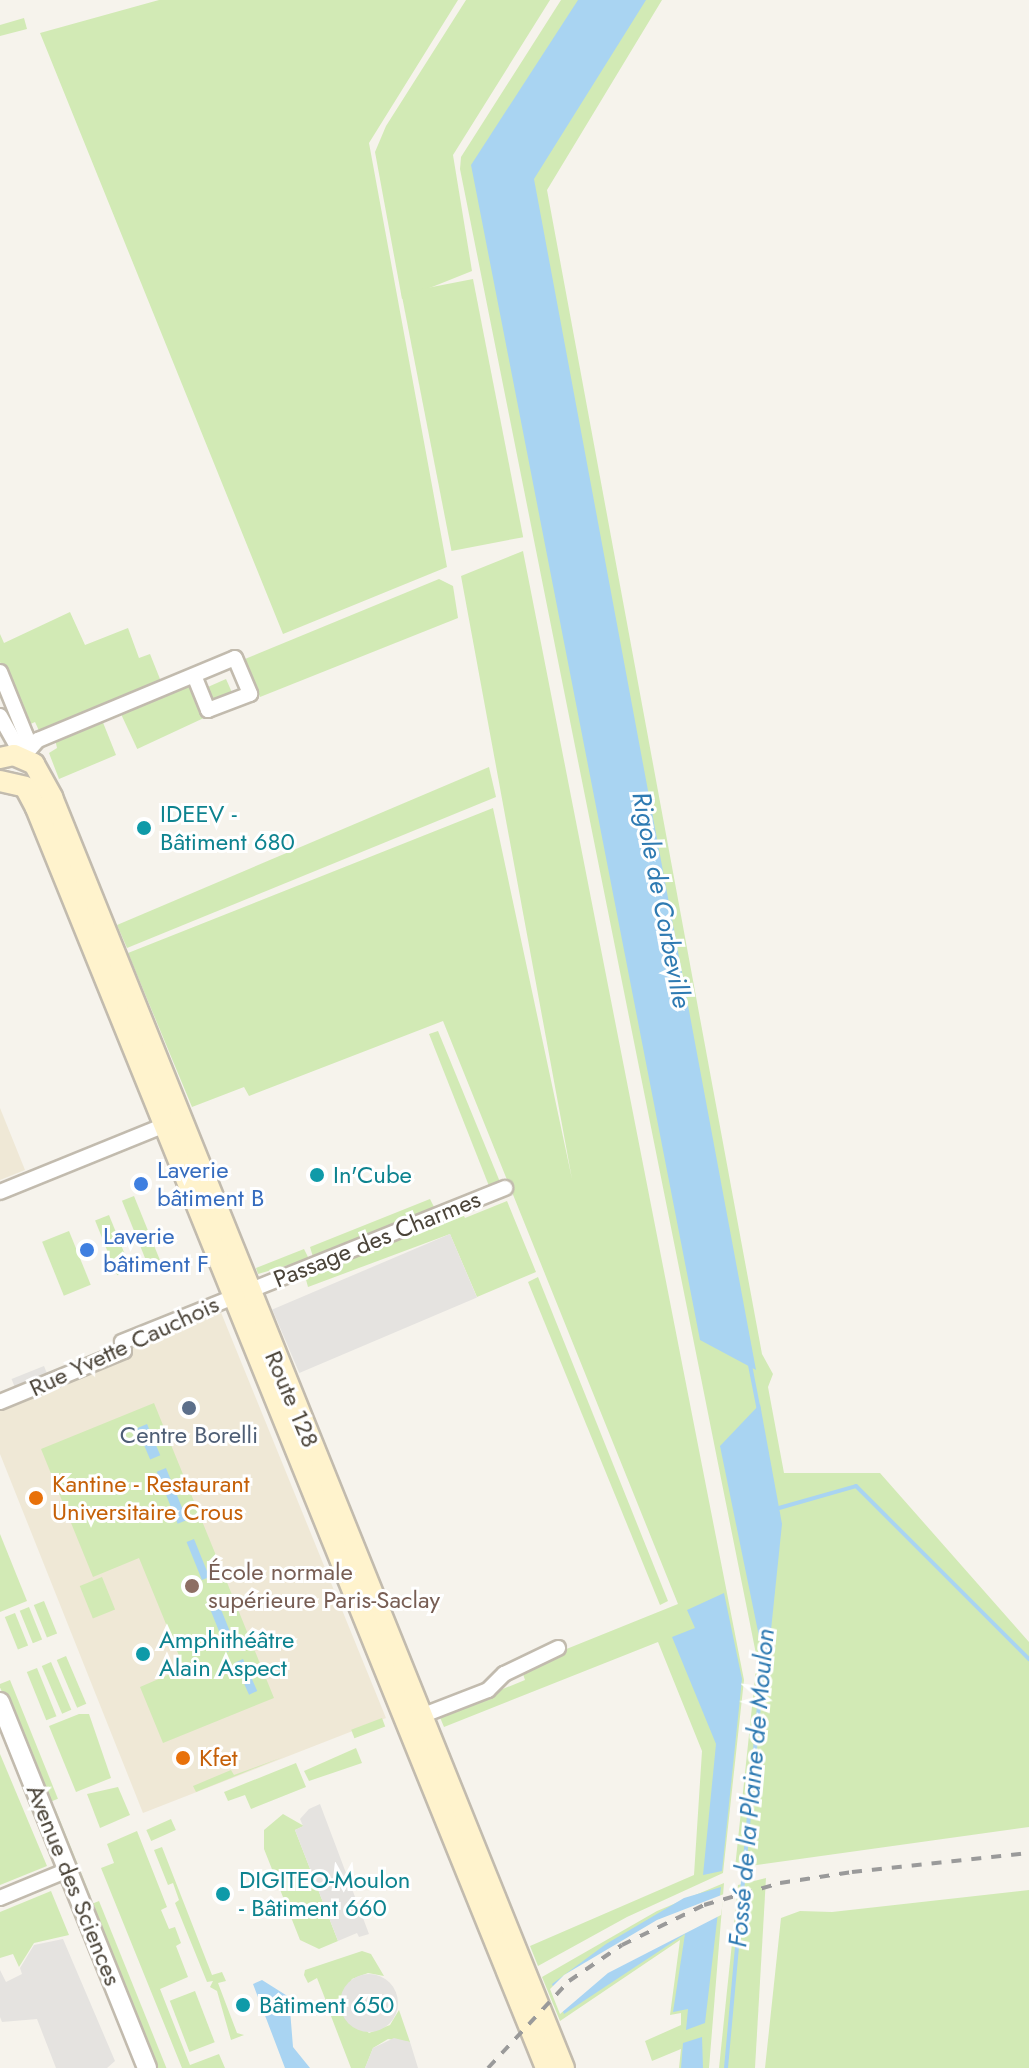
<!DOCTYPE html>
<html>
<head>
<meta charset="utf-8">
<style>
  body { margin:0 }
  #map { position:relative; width:1029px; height:2068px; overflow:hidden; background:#f6f3ec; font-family:Jost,sans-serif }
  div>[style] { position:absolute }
  .education>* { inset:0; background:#efe8d6 }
  .green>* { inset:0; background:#d2eab5; transform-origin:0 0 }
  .parking>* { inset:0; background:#e5e3e0; transform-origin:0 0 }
  .round { border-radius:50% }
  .water>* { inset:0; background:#a9d4f2; transform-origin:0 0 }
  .pier>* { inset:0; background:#f6f3ec }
  .stream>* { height:4px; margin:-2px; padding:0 2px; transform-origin:2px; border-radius:2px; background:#a9d4f2 }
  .roads { filter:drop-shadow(2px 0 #c2bbae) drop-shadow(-2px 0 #c2bbae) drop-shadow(0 2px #c2bbae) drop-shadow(0 -2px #c2bbae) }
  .minor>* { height:14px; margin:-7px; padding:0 7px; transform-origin:7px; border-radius:7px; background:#fff }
  .tertiary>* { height:18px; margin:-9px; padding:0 9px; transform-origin:9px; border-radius:9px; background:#fff }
  .secondary>* { height:20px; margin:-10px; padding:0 10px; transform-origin:10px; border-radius:10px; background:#fff3cd }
  .rail>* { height:4px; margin-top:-2px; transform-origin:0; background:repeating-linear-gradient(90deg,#9a9a9a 0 10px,transparent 0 20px) }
  .dots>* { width:22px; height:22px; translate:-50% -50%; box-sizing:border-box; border:4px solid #fff; border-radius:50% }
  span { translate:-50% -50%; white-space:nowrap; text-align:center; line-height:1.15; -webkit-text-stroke:6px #fff; paint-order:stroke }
  .culture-label { font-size:24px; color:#0d838f }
  .left { translate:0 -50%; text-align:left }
  .shop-label { font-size:24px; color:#366cbe }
  .street-label { font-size:24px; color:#4b4439 }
  .service-label { font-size:24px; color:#4e5e75 }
  .food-label { font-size:24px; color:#c56008 }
  .education-label { font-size:24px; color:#785e54 }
  .water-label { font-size:26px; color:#2e7ab2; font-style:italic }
</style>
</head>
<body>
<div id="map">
  <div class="education">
    <i style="clip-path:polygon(0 1108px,25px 1170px,0 1180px)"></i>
    <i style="clip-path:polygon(220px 1310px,386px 1718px,143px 1813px,0 1454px,0 1406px,129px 1359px,125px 1350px)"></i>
  </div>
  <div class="green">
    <i style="clip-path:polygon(159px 0,458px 0,369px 143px,447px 567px,283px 634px,40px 33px)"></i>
    <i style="clip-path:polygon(466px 0,550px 0,453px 155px,472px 271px,402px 299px,375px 152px,386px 126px)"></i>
    <i style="clip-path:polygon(561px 0,662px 0,547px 190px,762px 1354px,773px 1374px,768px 1387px,784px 1473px,880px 1473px,1029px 1642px,1029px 1827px,735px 1868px,757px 1659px,460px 169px,461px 157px)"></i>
    <i style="clip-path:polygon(24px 18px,27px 29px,0 36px,0 25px)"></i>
    <i style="left:473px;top:279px;width:263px;height:73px;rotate:79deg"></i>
    <i style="clip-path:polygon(523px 551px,744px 1680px,723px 1873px,627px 1917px,538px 1966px,530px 1946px,694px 1875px,702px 1751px,658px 1642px,444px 1727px,439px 1715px,525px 1680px,522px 1671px,560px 1656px,559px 1652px,678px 1604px,443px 1021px,249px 1096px,244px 1087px,192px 1107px,128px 953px,493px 808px,572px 1179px,461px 576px)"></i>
    <i style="clip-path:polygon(439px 579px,453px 586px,458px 618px,260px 697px,245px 659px)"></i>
    <i style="clip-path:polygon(70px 612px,85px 645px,128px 628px,139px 658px,150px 654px,162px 684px,40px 733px,35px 722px,26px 726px,0 662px,0 634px,4px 643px)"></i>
    <i style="left:226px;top:679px;width:17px;height:23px;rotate:66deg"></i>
    <i style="left:191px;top:682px;width:38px;height:77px;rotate:65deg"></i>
    <i style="clip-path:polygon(102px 720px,116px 755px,59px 779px,49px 753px,57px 748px,55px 739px)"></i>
    <i style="clip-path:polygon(489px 767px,496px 797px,127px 948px,117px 925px)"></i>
    <i style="clip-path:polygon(438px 1031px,500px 1182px,489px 1186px,429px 1034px)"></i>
    <i style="left:134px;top:1196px;width:71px;height:13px;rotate:68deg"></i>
    <i style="clip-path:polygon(430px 1199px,434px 1207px,313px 1257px,310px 1247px)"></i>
    <i style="clip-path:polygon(507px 1201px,536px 1272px,477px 1297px,450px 1234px,308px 1287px,305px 1276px,462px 1212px,465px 1218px)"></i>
    <i style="left:109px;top:1215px;width:59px;height:15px;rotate:68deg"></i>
    <i style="left:69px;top:1231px;width:58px;height:29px;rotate:68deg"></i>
    <i style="clip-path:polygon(304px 1249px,309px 1259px,258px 1274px,256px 1268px)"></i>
    <i style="clip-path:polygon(538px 1277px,668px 1601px,660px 1605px,528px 1282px)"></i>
    <i style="clip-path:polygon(154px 1403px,274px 1698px,163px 1743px,140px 1687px,184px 1668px,139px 1558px,93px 1577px,41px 1449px)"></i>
    <i style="clip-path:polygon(0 1534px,27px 1601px,0 1612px)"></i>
    <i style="left:102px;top:1577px;width:35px;height:24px;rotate:68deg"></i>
    <i style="left:44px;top:1601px;width:35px;height:11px;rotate:68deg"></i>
    <i style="left:29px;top:1607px;width:35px;height:10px;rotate:68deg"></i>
    <i style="left:15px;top:1613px;width:35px;height:11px;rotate:68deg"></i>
    <i style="left:66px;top:1656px;width:52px;height:10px;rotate:67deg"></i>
    <i style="left:51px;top:1662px;width:52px;height:10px;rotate:67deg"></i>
    <i style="left:37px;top:1668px;width:52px;height:11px;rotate:68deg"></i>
    <i style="left:10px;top:1680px;width:128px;height:12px;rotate:68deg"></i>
    <i style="clip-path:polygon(79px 1714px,89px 1714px,111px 1778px,76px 1792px,49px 1726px)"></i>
    <i style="left:382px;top:1718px;width:9px;height:33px;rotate:69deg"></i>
    <i style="clip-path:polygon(356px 1748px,362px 1763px,309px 1781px,304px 1771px)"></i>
    <i style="clip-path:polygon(0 1754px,47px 1866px,0 1885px)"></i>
    <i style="clip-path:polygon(283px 1757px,196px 1792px,193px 1786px,231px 1770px,234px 1775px)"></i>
    <i style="clip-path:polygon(296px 1763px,306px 1787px,251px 1809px,245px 1795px,228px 1801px,224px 1792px)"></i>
    <i style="clip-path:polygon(118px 1787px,130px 1815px,100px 1828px,87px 1794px)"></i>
    <i style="left:55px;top:1808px;width:95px;height:5px;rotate:68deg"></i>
    <i style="clip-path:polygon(283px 1814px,304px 1826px,295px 1830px,338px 1941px,319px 1949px,300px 1940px,264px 1849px,264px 1830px)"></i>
    <i style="left:171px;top:1819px;width:12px;height:27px;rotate:66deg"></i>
    <i style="clip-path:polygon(137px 1831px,167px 1907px,161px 1910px,169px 1929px,175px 1927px,181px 1943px,176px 1946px,188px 1977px,160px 1989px,190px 2065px,219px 2054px,225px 2068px,182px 2068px,101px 1868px,114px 1863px,107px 1844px)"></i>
    <i style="clip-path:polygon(162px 1847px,212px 1975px,222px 1972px,226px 1981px,218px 1983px,237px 2033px,244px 2035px,231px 2040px,217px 1991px,210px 1987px,213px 1981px,207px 1982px,175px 1903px,179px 1900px,173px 1883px,168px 1885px,154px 1850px)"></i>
    <i style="clip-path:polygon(766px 1878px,755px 2068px,719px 2068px,738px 1885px)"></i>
    <i style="clip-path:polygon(724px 1883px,709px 2068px,679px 2068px,681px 2049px,652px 2061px,645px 2041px,681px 2025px,681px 2013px,670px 2015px,680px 1940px,560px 2021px,542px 1977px,657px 1911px)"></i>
    <i style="clip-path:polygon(1029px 1890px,1029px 2068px,765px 2068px,781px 1918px,800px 1911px,832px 1912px)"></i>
    <i style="clip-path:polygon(51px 1891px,69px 1935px,34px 1943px,19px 1967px,13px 1954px,0 1958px,0 1912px)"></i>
    <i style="left:99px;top:1901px;width:180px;height:12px;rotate:68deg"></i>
    <i style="clip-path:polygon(362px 1951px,371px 1954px,384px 1976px,368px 1973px,352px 1979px,341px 1998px,326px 2001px,317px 1978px,308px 1983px,304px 1975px,305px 1970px)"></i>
    <i style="left:195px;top:1991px;width:55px;height:27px;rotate:69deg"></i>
    <i style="clip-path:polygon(341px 2007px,369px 2033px,390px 2025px,399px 2010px,410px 2042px,388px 2039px,373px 2048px,365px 2068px,351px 2068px,329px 2011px)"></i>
  </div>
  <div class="parking">
    <i style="left:450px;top:1234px;width:69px;height:193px;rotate:67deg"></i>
    <i style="left:44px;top:1366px;width:16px;height:35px;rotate:68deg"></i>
    <i style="clip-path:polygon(320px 1804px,369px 1934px,359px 1937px,357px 1933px,338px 1941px,295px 1830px,303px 1826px,300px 1819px,309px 1809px)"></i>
    <i style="clip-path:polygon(63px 1939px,115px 2061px,107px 2068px,56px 2068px,37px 2019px,2px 2022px,0 2017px,0 1970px,6px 1982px,22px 1974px,20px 1968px,34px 1945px)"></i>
    <i class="round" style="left:340px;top:1974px;width:58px;height:58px"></i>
    <i style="clip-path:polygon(394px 2038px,410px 2042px,418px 2068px,365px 2068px,373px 2048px)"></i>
  </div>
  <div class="water">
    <i style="clip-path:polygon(578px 0,646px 0,534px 179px,756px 1370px,700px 1340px,471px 165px)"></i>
    <i style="clip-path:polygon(760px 1404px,782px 1524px,768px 1659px,762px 1651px,720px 1446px)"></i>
    <i style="left:147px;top:1424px;width:34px;height:11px;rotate:67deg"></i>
    <i style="left:166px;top:1468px;width:56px;height:10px;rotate:68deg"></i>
    <i style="left:194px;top:1539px;width:41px;height:8px;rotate:68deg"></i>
    <i style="clip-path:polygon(724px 1593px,742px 1679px,722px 1871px,703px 1875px,716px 1744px,672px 1637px,695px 1628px,687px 1610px)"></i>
    <i style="left:216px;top:1597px;width:55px;height:10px;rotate:68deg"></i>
    <i style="left:243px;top:1659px;width:35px;height:9px;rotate:66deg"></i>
    <i style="clip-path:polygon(721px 1887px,705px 2023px,686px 2030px,688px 2009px,673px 2012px,685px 1934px,564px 2014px,552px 1984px,606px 1944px,684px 1898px)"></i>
    <i style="clip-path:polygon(262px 1980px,289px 1997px,293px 2047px,310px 2068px,285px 2068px,253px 1984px)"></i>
    <i style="clip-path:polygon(702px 2037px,703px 2068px,681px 2068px,683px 2043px)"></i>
  </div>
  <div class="pier">
    <i style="clip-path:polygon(724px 1894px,721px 1915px,608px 1973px,560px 2014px,550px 1989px,564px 1975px,657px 1920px)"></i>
  </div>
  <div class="stream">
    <i style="left:750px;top:1365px;width:47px;rotate:78.9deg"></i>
    <i style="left:779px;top:1508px;width:80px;rotate:-15.9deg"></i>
    <i style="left:856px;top:1486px;width:245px;rotate:45deg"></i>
    <i style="left:726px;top:2068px;width:421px;rotate:-84.8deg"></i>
  </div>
  <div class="roads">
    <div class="minor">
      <i style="left:0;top:672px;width:69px;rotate:67.9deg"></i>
      <i style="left:26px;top:736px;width:21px;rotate:98deg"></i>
      <i style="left:0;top:716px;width:47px;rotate:60.7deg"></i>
      <i style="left:23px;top:757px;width:23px;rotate:-49deg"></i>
      <i style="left:38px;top:740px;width:213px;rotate:-22.6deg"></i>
      <i style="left:235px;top:658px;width:39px;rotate:67deg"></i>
      <i style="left:250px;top:694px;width:45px;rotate:159.1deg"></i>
      <i style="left:208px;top:710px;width:37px;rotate:-112deg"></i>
      <i style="left:0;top:1192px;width:183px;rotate:-22.1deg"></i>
      <i style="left:0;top:1402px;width:134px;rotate:-22.4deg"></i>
      <i style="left:124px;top:1351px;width:9px;rotate:-103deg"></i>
      <i style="left:122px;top:1342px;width:413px;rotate:-21.9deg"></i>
      <i style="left:421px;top:1716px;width:72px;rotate:-21.2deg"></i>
      <i style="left:488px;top:1690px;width:23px;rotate:-45deg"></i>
      <i style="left:504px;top:1674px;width:60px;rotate:-25.7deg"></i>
      <i style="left:0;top:1898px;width:74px;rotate:-22.4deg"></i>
    </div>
    <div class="tertiary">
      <i style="left:0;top:1702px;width:394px;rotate:68.1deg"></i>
    </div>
    <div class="secondary">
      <i style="left:0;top:758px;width:14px;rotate:-12deg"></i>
      <i style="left:14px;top:755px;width:22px;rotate:24deg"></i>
      <i style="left:34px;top:764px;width:38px;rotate:61deg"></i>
      <i style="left:52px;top:797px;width:1370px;rotate:68.06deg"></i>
      <i style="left:0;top:781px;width:26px;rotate:13deg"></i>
      <i style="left:25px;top:787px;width:24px;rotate:62deg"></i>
      <i style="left:36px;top:808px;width:1359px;rotate:67.96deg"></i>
    </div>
  </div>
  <div class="rail">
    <i style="left:488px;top:2068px;width:119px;rotate:-47deg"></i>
    <i style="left:569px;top:1981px;width:64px;rotate:-34.2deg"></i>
    <i style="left:622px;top:1945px;width:91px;rotate:-26deg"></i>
    <i style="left:704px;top:1905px;width:79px;rotate:-16.1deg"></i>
    <i style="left:780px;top:1883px;width:73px;rotate:-8.7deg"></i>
    <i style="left:852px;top:1872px;width:178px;rotate:-6.1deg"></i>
  </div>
  <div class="dots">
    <i style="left:144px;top:828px;background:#0f9aa8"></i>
    <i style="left:317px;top:1175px;background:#0f9aa8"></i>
    <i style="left:141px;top:1184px;background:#3f7fe0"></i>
    <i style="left:87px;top:1250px;background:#3f7fe0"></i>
    <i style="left:189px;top:1408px;background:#5c6f8a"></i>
    <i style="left:36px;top:1498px;background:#e8710a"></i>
    <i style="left:192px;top:1586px;background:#8d6e63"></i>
    <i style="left:143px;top:1654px;background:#0f9aa8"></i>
    <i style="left:183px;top:1758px;background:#e8710a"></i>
    <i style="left:223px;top:1894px;background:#0f9aa8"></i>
    <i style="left:243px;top:2005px;background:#0f9aa8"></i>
  </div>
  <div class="culture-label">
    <span class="left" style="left:160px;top:828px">IDEEV -<br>Bâtiment 680</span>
    <span class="left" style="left:333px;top:1175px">In'Cube</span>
    <span class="left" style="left:159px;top:1654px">Amphithéâtre<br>Alain Aspect</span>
    <span class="left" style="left:239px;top:1894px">DIGITEO-Moulon<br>- Bâtiment 660</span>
    <span class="left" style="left:259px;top:2005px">Bâtiment 650</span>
  </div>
  <div class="shop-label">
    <span class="left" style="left:157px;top:1184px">Laverie<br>bâtiment B</span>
    <span class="left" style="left:103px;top:1250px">Laverie<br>bâtiment F</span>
  </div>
  <div class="street-label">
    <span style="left:377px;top:1239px;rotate:-22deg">Passage des Charmes</span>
    <span style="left:124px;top:1346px;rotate:-25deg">Rue Yvette Cauchois</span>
    <span style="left:292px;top:1399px;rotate:67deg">Route 128</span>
    <span style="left:74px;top:1885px;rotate:68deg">Avenue des Sciences</span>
  </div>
  <div class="service-label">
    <span style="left:189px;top:1435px">Centre Borelli</span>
  </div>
  <div class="food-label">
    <span class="left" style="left:52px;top:1498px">Kantine - Restaurant<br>Universitaire Crous</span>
    <span class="left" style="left:199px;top:1758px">Kfet</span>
  </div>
  <div class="education-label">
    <span class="left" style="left:208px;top:1586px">École normale<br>supérieure Paris-Saclay</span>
  </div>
  <div class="water-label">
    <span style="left:661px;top:900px;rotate:79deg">Rigole de Corbeville</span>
    <span style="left:752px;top:1788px;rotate:-85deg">Fossé de la Plaine de Moulon</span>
  </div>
</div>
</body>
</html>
